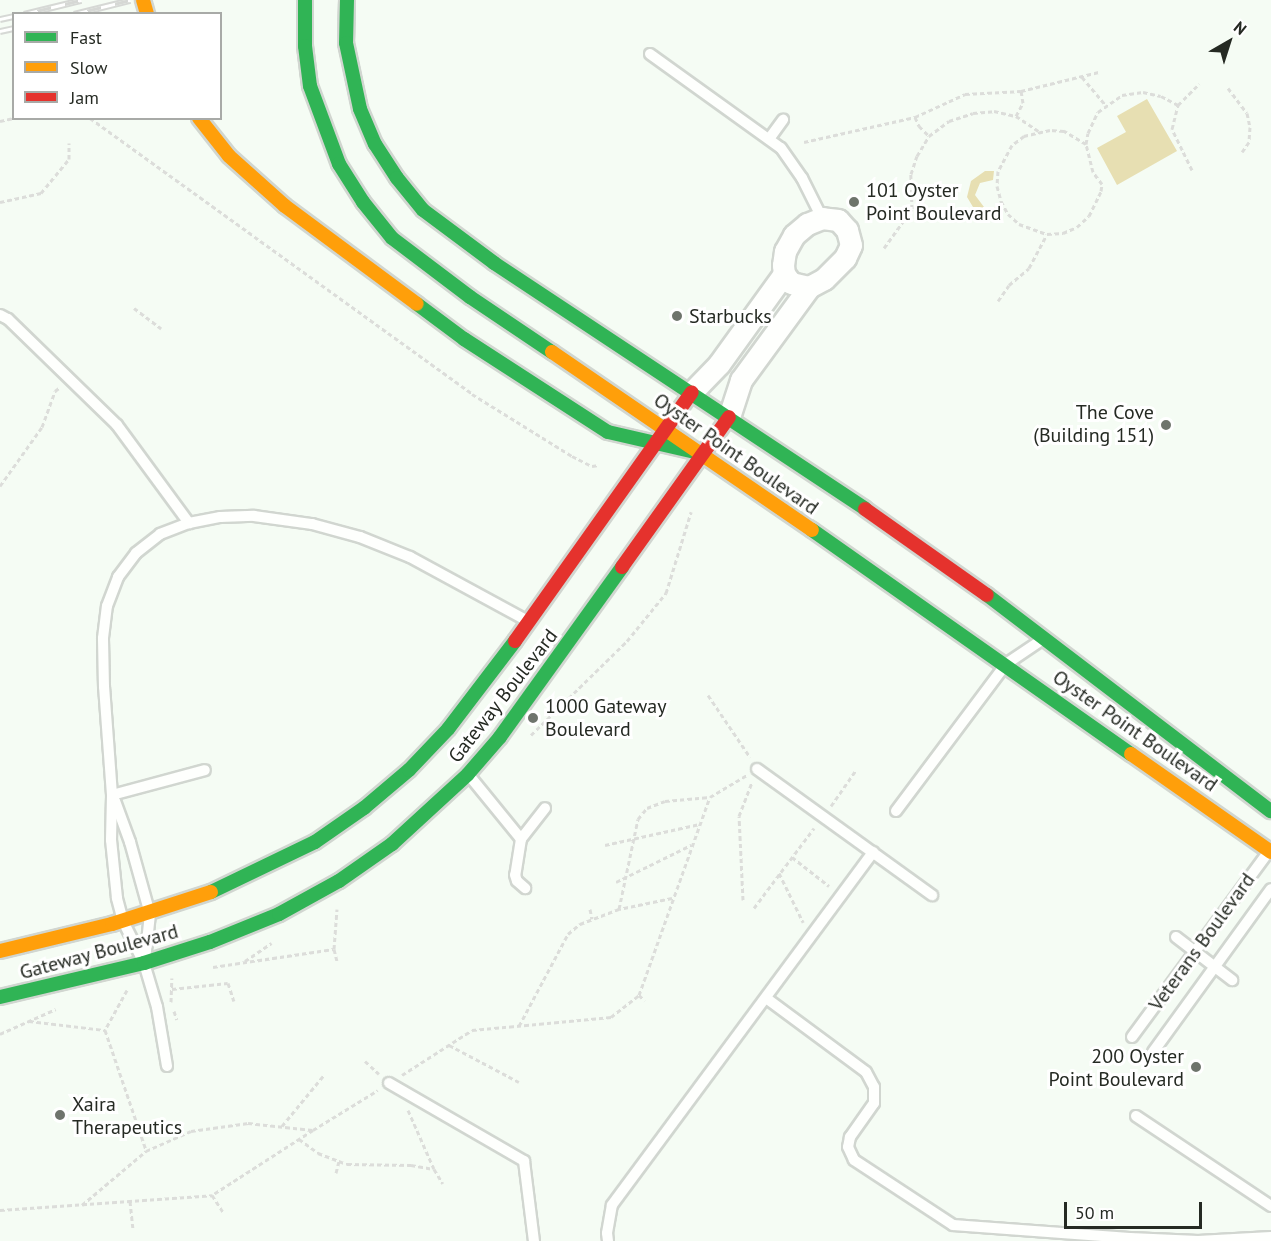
<!DOCTYPE html>
<html>
<head>
<meta charset="utf-8">
<style>
  body { margin:0 }
  #map { position:relative; width:1271px; height:1241px; overflow:hidden; background:#f5fcf4; font-family:"PT Sans",sans-serif }
  div>[style] { position:absolute }
  .green>* { inset:0; background:#e7dfb2 }
  .path>* { height:3px; margin-top:-1.5px; transform-origin:0; background:repeating-linear-gradient(90deg,#dcddda 0 4.5px,transparent 0 7.5px) }
  .roads { filter:drop-shadow(2px 0 #d1d6d0) drop-shadow(-2px 0 #d1d6d0) drop-shadow(0 2px #d1d6d0) drop-shadow(0 -2px #d1d6d0) }
  .lane>* { height:10px; margin:-5px; padding:0 5px; transform-origin:5px; border-radius:5px; background:#fefffd }
  .street>* { height:21px; margin:-10.5px; padding:0 10.5px; transform-origin:10.5px; border-radius:10.5px; background:#fefffd }
  .fast>* { height:14px; margin:-7px; padding:0 7px; transform-origin:7px; border-radius:7px; background:#30b455 }
  .slow>* { height:14px; margin:-7px; padding:0 7px; transform-origin:7px; border-radius:7px; background:#ff9f0a }
  .jam>* { height:14px; margin:-7px; padding:0 7px; transform-origin:7px; border-radius:7px; background:#e5322d }
  .rail>* { height:7px; margin-top:-3.5px; transform-origin:0; background:repeating-linear-gradient(90deg,#fff 0 14px,#d6d8d5 0 28px); box-sizing:border-box; border-block:2px solid #d6d8d5 }
  .dots>* { width:16px; height:16px; translate:-50% -50%; box-sizing:border-box; border:3px solid #fff; border-radius:50% }
  span { translate:-50% -50%; white-space:nowrap; text-align:center; line-height:1.15; -webkit-text-stroke:6px #fff; paint-order:stroke }
  .poi-label { font-size:20px; color:#252a23 }
  .left { translate:0 -50%; text-align:left }
  .right { translate:-100% -50%; text-align:right }
  .street-label { font-size:20px; color:#252a23 }
  .legend { position:absolute; left:12px; top:12px; width:210px; height:108px; box-sizing:border-box; background:#fff; border:2px solid #a8aaa7; margin:0; padding:8px 10px; list-style:none; font-size:18px; color:#252a23 }
  .legend li { display:flex; align-items:center; gap:12px; height:30px }
  .legend b { width:30px; border:2px solid #a8aaa7 }
  .north { position:absolute; left:1199px; top:12px; width:60px; height:60px; -webkit-text-stroke:4px #fff; paint-order:stroke; rotate:39deg; font-size:16px; font-weight:700; line-height:24px; text-align:center; color:#252a23 }
  .north::after { content:''; display:block; margin:auto; width:21px; height:27px; background:#252a23; clip-path:polygon(50% 0,100% 100%,50% 72%,0 100%) }
  .scale { position:absolute; left:1064px; top:1202px; width:138px; height:27px; box-sizing:border-box; border:3px solid #252a23; border-top:0; padding-left:8px; font-size:18px; line-height:21px; white-space:nowrap; color:#252a23; -webkit-text-stroke:4px #fff; paint-order:stroke }
</style>
</head>
<body>
<div id="map">
  <div class="green">
    <i style="clip-path:polygon(1147px 99px,1177px 151px,1117px 185px,1097px 148px,1126px 132px,1117px 116px)"></i>
    <i style="clip-path:polygon(985px 171px,994px 171px,993px 180px,980px 183px,975px 195px,984px 207px,997px 207px,1001px 214px,991px 217px,976px 212px,967px 197px,971px 181px)"></i>
  </div>
  <div class="path">
    <i style="left:1082px;top:77px;width:35px;rotate:50deg"></i>
    <i style="left:1228px;top:88px;width:31px;rotate:53deg"></i>
    <i style="left:1247px;top:113px;width:14px;rotate:78deg"></i>
    <i style="left:1250px;top:127px;width:15px;rotate:94deg"></i>
    <i style="left:1249px;top:142px;width:12px;rotate:125deg"></i>
    <i style="left:1016px;top:116px;width:15px;rotate:-62deg"></i>
    <i style="left:1023px;top:103px;width:12px;rotate:-99deg"></i>
    <i style="left:915px;top:117px;width:10px;rotate:66deg"></i>
    <i style="left:919px;top:126px;width:14px;rotate:45deg"></i>
    <i style="left:90px;top:118px;width:471px;rotate:35.8deg"></i>
    <i style="left:472px;top:394px;width:118px;rotate:31.8deg"></i>
    <i style="left:572px;top:456px;width:22px;rotate:27deg"></i>
    <i style="left:592px;top:466px;width:7px;rotate:-8deg"></i>
    <i style="left:0;top:121px;width:14px;rotate:-12deg"></i>
    <i style="left:804px;top:142px;width:114px;rotate:-12.7deg"></i>
    <i style="left:915px;top:117px;width:55px;rotate:-24.7deg"></i>
    <i style="left:965px;top:94px;width:56px;rotate:-3.1deg"></i>
    <i style="left:1021px;top:91px;width:80px;rotate:-13.7deg"></i>
    <i style="left:1086px;top:144px;width:26px;rotate:-149deg"></i>
    <i style="left:1064px;top:131px;width:14px;rotate:-176deg"></i>
    <i style="left:1050px;top:130px;width:27px;rotate:167deg"></i>
    <i style="left:1024px;top:136px;width:15px;rotate:143deg"></i>
    <i style="left:1012px;top:145px;width:30px;rotate:118deg"></i>
    <i style="left:998px;top:171px;width:15px;rotate:94deg"></i>
    <i style="left:997px;top:186px;width:16px;rotate:75deg"></i>
    <i style="left:1001px;top:201px;width:15px;rotate:62deg"></i>
    <i style="left:1008px;top:214px;width:15px;rotate:42deg"></i>
    <i style="left:1019px;top:224px;width:30px;rotate:20deg"></i>
    <i style="left:1047px;top:234px;width:16px;rotate:-4deg"></i>
    <i style="left:1063px;top:233px;width:15px;rotate:-23deg"></i>
    <i style="left:1077px;top:227px;width:16px;rotate:-43deg"></i>
    <i style="left:1089px;top:216px;width:28px;rotate:-64deg"></i>
    <i style="left:1101px;top:191px;width:7px;rotate:-82deg"></i>
    <i style="left:1102px;top:184px;width:15px;rotate:-127deg"></i>
    <i style="left:1093px;top:172px;width:29px;rotate:-104deg"></i>
    <i style="left:1086px;top:144px;width:11px;rotate:-80deg"></i>
    <i style="left:1088px;top:133px;width:23px;rotate:-65deg"></i>
    <i style="left:1098px;top:112px;width:29px;rotate:-35deg"></i>
    <i style="left:1122px;top:95px;width:21px;rotate:-8deg"></i>
    <i style="left:1143px;top:92px;width:18px;rotate:13deg"></i>
    <i style="left:1161px;top:96px;width:19px;rotate:28deg"></i>
    <i style="left:1192px;top:170px;width:46px;rotate:-116deg"></i>
    <i style="left:1172px;top:129px;width:25px;rotate:-76deg"></i>
    <i style="left:1178px;top:105px;width:30px;rotate:-45deg"></i>
    <i style="left:0;top:202px;width:42px;rotate:-12.4deg"></i>
    <i style="left:41px;top:193px;width:44px;rotate:-50.5deg"></i>
    <i style="left:69px;top:159px;width:16px;rotate:-90deg"></i>
    <i style="left:884px;top:248px;width:48px;rotate:-54.3deg"></i>
    <i style="left:912px;top:209px;width:35px;rotate:-92deg"></i>
    <i style="left:911px;top:174px;width:19px;rotate:-72deg"></i>
    <i style="left:917px;top:156px;width:23px;rotate:-59deg"></i>
    <i style="left:929px;top:136px;width:25px;rotate:-37deg"></i>
    <i style="left:949px;top:121px;width:25px;rotate:-18deg"></i>
    <i style="left:973px;top:113px;width:21px;rotate:-5deg"></i>
    <i style="left:994px;top:111px;width:23px;rotate:13deg"></i>
    <i style="left:1016px;top:116px;width:27px;rotate:34deg"></i>
    <i style="left:998px;top:301px;width:19px;rotate:-55deg"></i>
    <i style="left:1009px;top:285px;width:26px;rotate:-40deg"></i>
    <i style="left:1029px;top:268px;width:38px;rotate:-62deg"></i>
    <i style="left:134px;top:308px;width:34px;rotate:37deg"></i>
    <i style="left:0;top:486px;width:72px;rotate:-54.6deg"></i>
    <i style="left:42px;top:427px;width:38px;rotate:-70deg"></i>
    <i style="left:55px;top:391px;width:5px;rotate:-37deg"></i>
    <i style="left:708px;top:695px;width:75px;rotate:55.9deg"></i>
    <i style="left:531px;top:735px;width:134px;rotate:-44.4deg"></i>
    <i style="left:627px;top:641px;width:62px;rotate:-50.9deg"></i>
    <i style="left:666px;top:593px;width:85px;rotate:-72.8deg"></i>
    <i style="left:831px;top:806px;width:44px;rotate:-55.2deg"></i>
    <i style="left:605px;top:845px;width:97px;rotate:-12.5deg"></i>
    <i style="left:792px;top:857px;width:47px;rotate:38.1deg"></i>
    <i style="left:779px;top:873px;width:55px;rotate:63.9deg"></i>
    <i style="left:616px;top:882px;width:84px;rotate:-26.3deg"></i>
    <i style="left:672px;top:898px;width:54px;rotate:168.3deg"></i>
    <i style="left:619px;top:909px;width:92px;rotate:-78.1deg"></i>
    <i style="left:638px;top:819px;width:14px;rotate:-51deg"></i>
    <i style="left:647px;top:808px;width:19px;rotate:-21deg"></i>
    <i style="left:665px;top:801px;width:45px;rotate:-5.1deg"></i>
    <i style="left:743px;top:900px;width:84px;rotate:-92.7deg"></i>
    <i style="left:739px;top:816px;width:36px;rotate:-69deg"></i>
    <i style="left:754px;top:908px;width:100px;rotate:-53.1deg"></i>
    <i style="left:590px;top:909px;width:10px;rotate:79deg"></i>
    <i style="left:334px;top:949px;width:40px;rotate:-85.7deg"></i>
    <i style="left:245px;top:961px;width:32px;rotate:-34deg"></i>
    <i style="left:213px;top:967px;width:122px;rotate:-8.5deg"></i>
    <i style="left:334px;top:949px;width:12px;rotate:76deg"></i>
    <i style="left:172px;top:989px;width:56px;rotate:-6.1deg"></i>
    <i style="left:228px;top:983px;width:19px;rotate:72deg"></i>
    <i style="left:127px;top:990px;width:46px;rotate:118.8deg"></i>
    <i style="left:105px;top:1030px;width:127px;rotate:71.1deg"></i>
    <i style="left:639px;top:995px;width:8px;rotate:45deg"></i>
    <i style="left:171px;top:1002px;width:24px;rotate:-88deg"></i>
    <i style="left:174px;top:1011px;width:9px;rotate:72deg"></i>
    <i style="left:29px;top:1021px;width:77px;rotate:6.8deg"></i>
    <i style="left:519px;top:1026px;width:104px;rotate:-62deg"></i>
    <i style="left:568px;top:934px;width:16px;rotate:-40deg"></i>
    <i style="left:580px;top:924px;width:42px;rotate:-21deg"></i>
    <i style="left:0;top:1034px;width:61px;rotate:-24.1deg"></i>
    <i style="left:449px;top:1045px;width:79px;rotate:27.9deg"></i>
    <i style="left:365px;top:1061px;width:19px;rotate:43deg"></i>
    <i style="left:402px;top:1075px;width:83px;rotate:-32.7deg"></i>
    <i style="left:472px;top:1030px;width:140px;rotate:-5.3deg"></i>
    <i style="left:611px;top:1017px;width:36px;rotate:-38deg"></i>
    <i style="left:639px;top:995px;width:210px;rotate:-70.3deg"></i>
    <i style="left:710px;top:797px;width:43px;rotate:-30.7deg"></i>
    <i style="left:408px;top:1110px;width:64px;rotate:66.2deg"></i>
    <i style="left:282px;top:1126px;width:66px;rotate:-50.5deg"></i>
    <i style="left:313px;top:1130px;width:76px;rotate:-31.6deg"></i>
    <i style="left:299px;top:1139px;width:24px;rotate:36deg"></i>
    <i style="left:318px;top:1153px;width:31px;rotate:21deg"></i>
    <i style="left:347px;top:1164px;width:64px;rotate:0.9deg"></i>
    <i style="left:411px;top:1165px;width:23px;rotate:10deg"></i>
    <i style="left:434px;top:1169px;width:17px;rotate:59deg"></i>
    <i style="left:336px;top:1173px;width:12px;rotate:-76deg"></i>
    <i style="left:130px;top:1201px;width:29px;rotate:84deg"></i>
    <i style="left:82px;top:1205px;width:84px;rotate:-40.2deg"></i>
    <i style="left:146px;top:1151px;width:49px;rotate:-24deg"></i>
    <i style="left:191px;top:1131px;width:58px;rotate:-8deg"></i>
    <i style="left:248px;top:1123px;width:65px;rotate:6.1deg"></i>
    <i style="left:313px;top:1130px;width:120px;rotate:147.2deg"></i>
    <i style="left:0;top:1210px;width:213px;rotate:-4deg"></i>
    <i style="left:212px;top:1195px;width:20px;rotate:57deg"></i>
  </div>
  <div class="roads">
    <div class="lane">
      <i style="left:650px;top:54px;width:161px;rotate:35.7deg"></i>
      <i style="left:781px;top:148px;width:37px;rotate:55deg"></i>
      <i style="left:802px;top:178px;width:45px;rotate:63.4deg"></i>
      <i style="left:769px;top:139px;width:24px;rotate:-54deg"></i>
      <i style="left:0;top:315px;width:9px;rotate:27deg"></i>
      <i style="left:8px;top:319px;width:152px;rotate:44.2deg"></i>
      <i style="left:117px;top:425px;width:122px;rotate:53.7deg"></i>
      <i style="left:757px;top:769px;width:216px;rotate:35.8deg"></i>
      <i style="left:468px;top:774px;width:84px;rotate:50.8deg"></i>
      <i style="left:521px;top:839px;width:39px;rotate:-52deg"></i>
      <i style="left:112px;top:795px;width:96px;rotate:-15deg"></i>
      <i style="left:115px;top:801px;width:44px;rotate:69.9deg"></i>
      <i style="left:130px;top:842px;width:75px;rotate:74.5deg"></i>
      <i style="left:150px;top:914px;width:46px;rotate:96.2deg"></i>
      <i style="left:896px;top:811px;width:184px;rotate:-53.2deg"></i>
      <i style="left:1006px;top:664px;width:45px;rotate:-34deg"></i>
      <i style="left:521px;top:839px;width:36px;rotate:99deg"></i>
      <i style="left:515px;top:875px;width:6px;rotate:72deg"></i>
      <i style="left:517px;top:881px;width:11px;rotate:41deg"></i>
      <i style="left:1176px;top:937px;width:71px;rotate:37.5deg"></i>
      <i style="left:766px;top:998px;width:124px;rotate:36.5deg"></i>
      <i style="left:866px;top:1072px;width:17px;rotate:62deg"></i>
      <i style="left:874px;top:1087px;width:16px;rotate:90deg"></i>
      <i style="left:874px;top:1103px;width:42px;rotate:125.2deg"></i>
      <i style="left:850px;top:1137px;width:10px;rotate:101deg"></i>
      <i style="left:848px;top:1147px;width:14px;rotate:65deg"></i>
      <i style="left:854px;top:1160px;width:118px;rotate:33.3deg"></i>
      <i style="left:953px;top:1225px;width:177px;rotate:4.2deg"></i>
      <i style="left:1130px;top:1238px;width:68px;rotate:2.5deg"></i>
      <i style="left:1198px;top:1241px;width:73px;rotate:-3.1deg"></i>
      <i style="left:1132px;top:1037px;width:231px;rotate:-53.6deg"></i>
      <i style="left:1153px;top:1052px;width:201px;rotate:-54.1deg"></i>
      <i style="left:167px;top:1066px;width:60px;rotate:-99.6deg"></i>
      <i style="left:157px;top:1007px;width:46px;rotate:-106.5deg"></i>
      <i style="left:144px;top:963px;width:47px;rotate:-116.6deg"></i>
      <i style="left:123px;top:921px;width:24px;rotate:-105deg"></i>
      <i style="left:117px;top:898px;width:58px;rotate:-95.9deg"></i>
      <i style="left:111px;top:840px;width:45px;rotate:-88.7deg"></i>
      <i style="left:112px;top:795px;width:108px;rotate:-94.2deg"></i>
      <i style="left:104px;top:687px;width:49px;rotate:-91.2deg"></i>
      <i style="left:103px;top:638px;width:32px;rotate:-83deg"></i>
      <i style="left:107px;top:606px;width:31px;rotate:-69deg"></i>
      <i style="left:118px;top:577px;width:30px;rotate:-53deg"></i>
      <i style="left:136px;top:553px;width:31px;rotate:-38deg"></i>
      <i style="left:160px;top:534px;width:31px;rotate:-21deg"></i>
      <i style="left:189px;top:523px;width:32px;rotate:-11deg"></i>
      <i style="left:220px;top:517px;width:34px;rotate:-2deg"></i>
      <i style="left:254px;top:516px;width:59px;rotate:7.9deg"></i>
      <i style="left:312px;top:524px;width:50px;rotate:15.2deg"></i>
      <i style="left:360px;top:537px;width:54px;rotate:21.8deg"></i>
      <i style="left:410px;top:557px;width:134px;rotate:28.5deg"></i>
      <i style="left:389px;top:1083px;width:156px;rotate:30deg"></i>
      <i style="left:524px;top:1161px;width:81px;rotate:82.9deg"></i>
      <i style="left:1136px;top:1116px;width:162px;rotate:33.7deg"></i>
      <i style="left:608px;top:1241px;width:8px;rotate:-97deg"></i>
      <i style="left:607px;top:1233px;width:28px;rotate:-80deg"></i>
      <i style="left:612px;top:1205px;width:439px;rotate:-53.5deg"></i>
    </div>
    <div class="street">
      <i style="left:692px;top:392px;width:39px;rotate:-46deg"></i>
      <i style="left:719px;top:364px;width:111px;rotate:-54.2deg"></i>
      <i style="left:729px;top:417px;width:39px;rotate:-72deg"></i>
      <i style="left:741px;top:380px;width:115px;rotate:-53.8deg"></i>
      <i style="left:809px;top:287px;width:17px;rotate:-28deg"></i>
      <i style="left:824px;top:279px;width:30px;rotate:-45deg"></i>
      <i style="left:845px;top:258px;width:14px;rotate:-65deg"></i>
      <i style="left:851px;top:245px;width:16px;rotate:-105deg"></i>
      <i style="left:847px;top:230px;width:13px;rotate:-132deg"></i>
      <i style="left:838px;top:220px;width:16px;rotate:-173deg"></i>
      <i style="left:822px;top:218px;width:16px;rotate:158deg"></i>
      <i style="left:807px;top:224px;width:17px;rotate:140deg"></i>
      <i style="left:794px;top:235px;width:18px;rotate:119deg"></i>
      <i style="left:785px;top:251px;width:14px;rotate:98deg"></i>
      <i style="left:783px;top:265px;width:9px;rotate:84deg"></i>
      <i style="left:784px;top:274px;width:11px;rotate:52deg"></i>
      <i style="left:791px;top:283px;width:18px;rotate:13deg"></i>
    </div>
    <div class="fast">
      <i style="left:305px;top:0;width:46px;rotate:90deg"></i>
      <i style="left:305px;top:46px;width:40px;rotate:82.9deg"></i>
      <i style="left:310px;top:86px;width:83px;rotate:69.6deg"></i>
      <i style="left:339px;top:164px;width:45px;rotate:57.7deg"></i>
      <i style="left:363px;top:202px;width:46px;rotate:51.1deg"></i>
      <i style="left:392px;top:238px;width:98px;rotate:37.1deg"></i>
      <i style="left:470px;top:297px;width:99px;rotate:33.9deg"></i>
      <i style="left:347px;top:0;width:43px;rotate:91.3deg"></i>
      <i style="left:346px;top:43px;width:67px;rotate:78deg"></i>
      <i style="left:360px;top:109px;width:38px;rotate:67deg"></i>
      <i style="left:375px;top:144px;width:40px;rotate:57.1deg"></i>
      <i style="left:397px;top:178px;width:41px;rotate:50.9deg"></i>
      <i style="left:423px;top:210px;width:89px;rotate:36.7deg"></i>
      <i style="left:494px;top:263px;width:445px;rotate:33.5deg"></i>
      <i style="left:417px;top:304px;width:59px;rotate:36.7deg"></i>
      <i style="left:464px;top:339px;width:171px;rotate:32.9deg"></i>
      <i style="left:608px;top:432px;width:98px;rotate:13deg"></i>
      <i style="left:812px;top:530px;width:390px;rotate:35.1deg"></i>
      <i style="left:987px;top:595px;width:357px;rotate:37.3deg"></i>
      <i style="left:211px;top:892px;width:115px;rotate:-25.7deg"></i>
      <i style="left:315px;top:842px;width:60px;rotate:-34.8deg"></i>
      <i style="left:364px;top:808px;width:59px;rotate:-40.2deg"></i>
      <i style="left:409px;top:770px;width:57px;rotate:-46.4deg"></i>
      <i style="left:448px;top:729px;width:111px;rotate:-52.7deg"></i>
      <i style="left:0;top:997px;width:148px;rotate:-13.3deg"></i>
      <i style="left:144px;top:963px;width:69px;rotate:-17.7deg"></i>
      <i style="left:210px;top:942px;width:74px;rotate:-22.1deg"></i>
      <i style="left:279px;top:914px;width:68px;rotate:-28.8deg"></i>
      <i style="left:339px;top:881px;width:65px;rotate:-34.9deg"></i>
      <i style="left:392px;top:844px;width:103px;rotate:-42.6deg"></i>
      <i style="left:468px;top:774px;width:49px;rotate:-49.1deg"></i>
      <i style="left:500px;top:737px;width:209px;rotate:-54.3deg"></i>
    </div>
    <div class="slow">
      <i style="left:143px;top:0;width:15px;rotate:74deg"></i>
      <i style="left:199px;top:118px;width:48px;rotate:51.7deg"></i>
      <i style="left:229px;top:156px;width:75px;rotate:41.8deg"></i>
      <i style="left:285px;top:206px;width:164px;rotate:36.6deg"></i>
      <i style="left:552px;top:352px;width:315px;rotate:34.4deg"></i>
      <i style="left:1131px;top:754px;width:171px;rotate:35deg"></i>
      <i style="left:0;top:951px;width:115px;rotate:-13.6deg"></i>
      <i style="left:112px;top:924px;width:104px;rotate:-17.9deg"></i>
    </div>
    <div class="jam">
      <i style="left:865px;top:509px;width:149px;rotate:35.2deg"></i>
      <i style="left:622px;top:567px;width:184px;rotate:-54.5deg"></i>
      <i style="left:515px;top:641px;width:305px;rotate:-54.6deg"></i>
    </div>
  </div>
  <div class="rail">
    <i style="left:24px;top:14px;width:59px;rotate:-13.8deg"></i>
    <i style="left:74px;top:14px;width:58px;rotate:-14deg"></i>
    <i style="left:0;top:19px;width:14px;rotate:-12deg"></i>
    <i style="left:0;top:31px;width:14px;rotate:-12deg"></i>
  </div>
  <div class="dots">
    <i style="left:854px;top:202px;background:#6e746c"></i>
    <i style="left:677px;top:316px;background:#6e746c"></i>
    <i style="left:1166px;top:425px;background:#6e746c"></i>
    <i style="left:533px;top:718px;background:#6e746c"></i>
    <i style="left:1196px;top:1067px;background:#6e746c"></i>
    <i style="left:60px;top:1115px;background:#6e746c"></i>
  </div>
  <div class="poi-label">
    <span class="left" style="left:866px;top:202px">101 Oyster<br>Point Boulevard</span>
    <span class="left" style="left:689px;top:316px">Starbucks</span>
    <span class="right" style="left:1154px;top:424px">The Cove<br>(Building 151)</span>
    <span class="left" style="left:545px;top:718px">1000 Gateway<br>Boulevard</span>
    <span class="right" style="left:1184px;top:1068px">200 Oyster<br>Point Boulevard</span>
    <span class="left" style="left:72px;top:1116px">Xaira<br>Therapeutics</span>
  </div>
  <div class="street-label">
    <span style="left:736px;top:454px;rotate:35deg">Oyster Point Boulevard</span>
    <span style="left:503px;top:696px;rotate:-52deg">Gateway Boulevard</span>
    <span style="left:1135px;top:731px;rotate:35deg">Oyster Point Boulevard</span>
    <span style="left:1202px;top:942px;rotate:-54deg">Veterans Boulevard</span>
    <span style="left:99px;top:952px;rotate:-15deg">Gateway Boulevard</span>
  </div>
  <ul class="legend">
  <li><b style="height:8px;background:#30b455"></b>Fast</li>
  <li><b style="height:8px;background:#ff9f0a"></b>Slow</li>
  <li><b style="height:8px;background:#e5322d"></b>Jam</li>
  </ul>
  <div class="north">N</div>
  <div class="scale">50 m</div>
</div>
</body>
</html>
